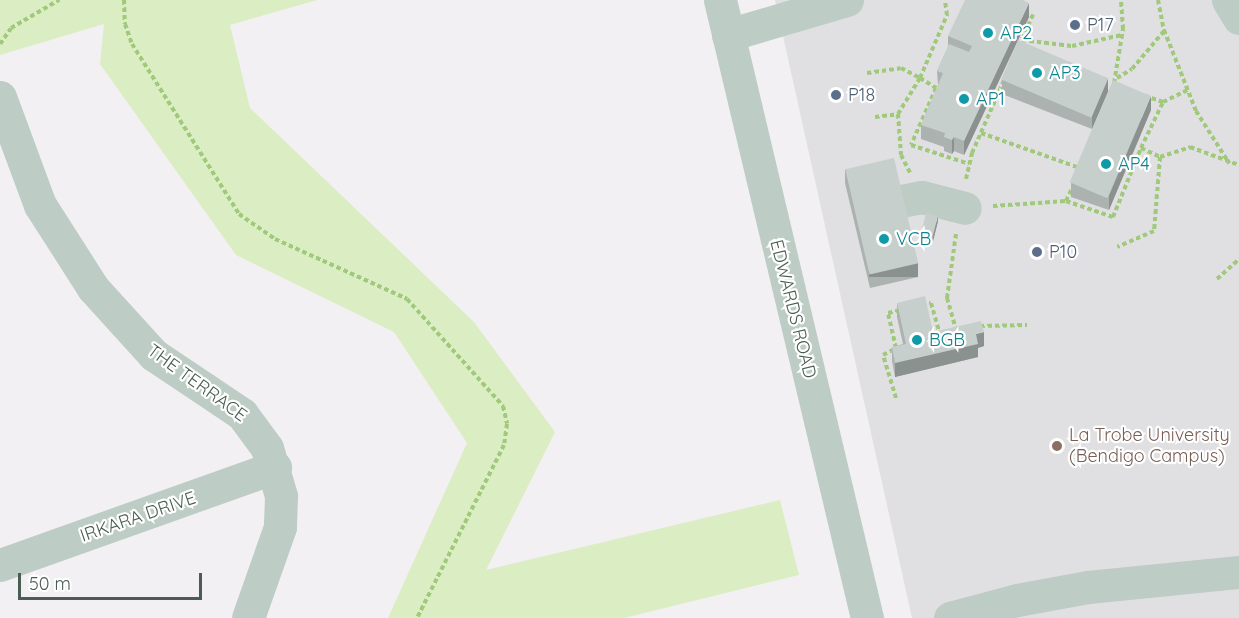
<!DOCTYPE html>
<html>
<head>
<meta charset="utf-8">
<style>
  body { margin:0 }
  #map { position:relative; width:1239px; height:618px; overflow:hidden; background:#f2f0f2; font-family:Quicksand,sans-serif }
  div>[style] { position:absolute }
  .education>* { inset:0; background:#e0dfe1 }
  .green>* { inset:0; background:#dbedc2 }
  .path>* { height:4px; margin-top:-2px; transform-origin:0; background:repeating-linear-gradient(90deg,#a0c97b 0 4.5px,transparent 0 7.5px) }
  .minor>* { height:33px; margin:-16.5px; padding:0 16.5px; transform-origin:16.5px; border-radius:16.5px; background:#bdccc4 }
  .wall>* { inset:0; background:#abb2af }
  .shaded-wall>* { inset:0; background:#8b918f; transform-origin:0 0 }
  .building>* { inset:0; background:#c7cfcc; transform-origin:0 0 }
  .dots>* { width:16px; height:16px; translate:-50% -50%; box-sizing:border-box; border:3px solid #fff; border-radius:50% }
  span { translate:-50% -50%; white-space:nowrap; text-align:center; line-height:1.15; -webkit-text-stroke:4.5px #fff; paint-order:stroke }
  .service-label { font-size:18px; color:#4e5e75 }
  .left { translate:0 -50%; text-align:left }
  .culture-label { font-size:18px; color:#0d838f }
  .street-label { font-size:18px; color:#495d53 }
  .education-label { font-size:18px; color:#785e54 }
  .scale { position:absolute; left:18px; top:573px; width:184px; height:27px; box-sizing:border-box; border:3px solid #495d53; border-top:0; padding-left:8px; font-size:18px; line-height:21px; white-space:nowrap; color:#495d53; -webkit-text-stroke:4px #fff; paint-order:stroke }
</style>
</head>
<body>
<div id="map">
  <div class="education">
    <i style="clip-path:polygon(775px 0,1239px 0,1239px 618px,912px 618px)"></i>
  </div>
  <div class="green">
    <i style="clip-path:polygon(0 0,317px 0,230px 25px,250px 108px,474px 322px,555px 432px,486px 570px,780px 500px,799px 575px,624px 618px,388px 618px,467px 443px,394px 332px,236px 255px,100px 64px,104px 24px,0 55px)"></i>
  </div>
  <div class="path">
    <i style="left:124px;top:0;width:24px;rotate:88deg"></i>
    <i style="left:125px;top:24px;width:21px;rotate:71deg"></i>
    <i style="left:132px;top:44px;width:201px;rotate:57.8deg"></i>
    <i style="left:239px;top:214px;width:44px;rotate:34.8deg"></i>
    <i style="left:275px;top:239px;width:145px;rotate:24.4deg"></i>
    <i style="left:407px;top:299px;width:144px;rotate:48.1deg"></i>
    <i style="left:503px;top:406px;width:18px;rotate:77deg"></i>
    <i style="left:507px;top:424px;width:21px;rotate:98deg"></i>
    <i style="left:504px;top:445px;width:194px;rotate:116.7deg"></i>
    <i style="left:1158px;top:0;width:31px;rotate:79deg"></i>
    <i style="left:1164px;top:30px;width:87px;rotate:68.4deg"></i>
    <i style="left:1196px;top:111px;width:62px;rotate:57.6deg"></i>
    <i style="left:1022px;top:40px;width:50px;rotate:6.8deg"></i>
    <i style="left:1072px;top:46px;width:51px;rotate:-12.4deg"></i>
    <i style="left:0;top:44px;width:19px;rotate:-55deg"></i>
    <i style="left:11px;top:28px;width:56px;rotate:-30.3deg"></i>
    <i style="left:1019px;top:46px;width:35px;rotate:-66deg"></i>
    <i style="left:867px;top:73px;width:34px;rotate:-8deg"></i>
    <i style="left:901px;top:68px;width:21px;rotate:28deg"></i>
    <i style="left:920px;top:78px;width:69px;rotate:-66.8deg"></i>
    <i style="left:947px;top:15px;width:15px;rotate:-98deg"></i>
    <i style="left:1117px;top:78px;width:17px;rotate:-31deg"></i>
    <i style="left:1132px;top:69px;width:50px;rotate:-49.9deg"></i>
    <i style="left:1114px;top:83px;width:55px;rotate:-80.5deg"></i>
    <i style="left:1123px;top:29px;width:29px;rotate:-94deg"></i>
    <i style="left:1163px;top:102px;width:28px;rotate:-26deg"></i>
    <i style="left:898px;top:114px;width:42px;rotate:-58.6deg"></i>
    <i style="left:920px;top:78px;width:19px;rotate:32deg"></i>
    <i style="left:936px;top:88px;width:62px;rotate:113.7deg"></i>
    <i style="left:911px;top:145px;width:61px;rotate:18.1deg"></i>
    <i style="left:875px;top:117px;width:23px;rotate:-7deg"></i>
    <i style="left:898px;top:114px;width:41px;rotate:85.8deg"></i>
    <i style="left:901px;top:155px;width:20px;rotate:63deg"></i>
    <i style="left:981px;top:133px;width:105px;rotate:19.5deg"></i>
    <i style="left:1141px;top:148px;width:51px;rotate:-64.4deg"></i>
    <i style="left:1163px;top:102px;width:18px;rotate:-161deg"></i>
    <i style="left:1160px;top:157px;width:32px;rotate:-18deg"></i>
    <i style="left:1190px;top:147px;width:52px;rotate:20.2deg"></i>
    <i style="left:966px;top:179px;width:27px;rotate:-77deg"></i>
    <i style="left:972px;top:153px;width:80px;rotate:-66.3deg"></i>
    <i style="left:1066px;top:201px;width:50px;rotate:18.8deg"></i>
    <i style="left:1113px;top:217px;width:74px;rotate:-67.9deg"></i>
    <i style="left:1141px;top:148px;width:21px;rotate:25deg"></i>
    <i style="left:1160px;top:157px;width:74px;rotate:94.6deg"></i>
    <i style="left:1154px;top:231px;width:40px;rotate:156.6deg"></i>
    <i style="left:993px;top:206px;width:73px;rotate:-3.9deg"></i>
    <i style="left:1066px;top:201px;width:14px;rotate:-65deg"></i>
    <i style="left:956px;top:234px;width:65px;rotate:98deg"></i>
    <i style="left:947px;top:298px;width:33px;rotate:74deg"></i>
    <i style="left:1217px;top:279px;width:30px;rotate:-42deg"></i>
    <i style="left:922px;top:305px;width:9px;rotate:-13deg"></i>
    <i style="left:931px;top:303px;width:32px;rotate:74deg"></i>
    <i style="left:980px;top:326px;width:47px;rotate:-1.2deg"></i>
    <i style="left:896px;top:398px;width:45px;rotate:-106.8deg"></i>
    <i style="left:883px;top:355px;width:15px;rotate:-28deg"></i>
    <i style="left:896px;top:348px;width:36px;rotate:-103deg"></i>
    <i style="left:888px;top:313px;width:12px;rotate:-14deg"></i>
  </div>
  <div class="minor">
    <i style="left:720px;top:0;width:635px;rotate:76.62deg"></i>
    <i style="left:1228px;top:0;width:21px;rotate:59deg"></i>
    <i style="left:728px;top:35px;width:124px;rotate:-16.4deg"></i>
    <i style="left:0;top:97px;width:115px;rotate:69.7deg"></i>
    <i style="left:40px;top:205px;width:98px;rotate:57.4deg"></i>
    <i style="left:93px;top:288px;width:91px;rotate:47.7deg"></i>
    <i style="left:154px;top:355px;width:106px;rotate:33.8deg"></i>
    <i style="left:242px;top:414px;width:42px;rotate:53.7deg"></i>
    <i style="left:267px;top:448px;width:50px;rotate:73.7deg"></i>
    <i style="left:281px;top:496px;width:31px;rotate:92deg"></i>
    <i style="left:280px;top:527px;width:96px;rotate:109.4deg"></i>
    <i style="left:901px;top:201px;width:21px;rotate:-11deg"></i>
    <i style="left:922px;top:197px;width:44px;rotate:14.3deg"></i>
    <i style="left:0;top:565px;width:292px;rotate:-19.6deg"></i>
    <i style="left:950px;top:618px;width:69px;rotate:-15deg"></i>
    <i style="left:1017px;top:600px;width:72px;rotate:-10.4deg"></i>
    <i style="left:1088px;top:587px;width:152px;rotate:-5.7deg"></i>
  </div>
  <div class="wall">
    <i style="clip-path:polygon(1029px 17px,964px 155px,954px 151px,952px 154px,944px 151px,944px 147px,921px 139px,921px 125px,938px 85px,937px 71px,948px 47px,948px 36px)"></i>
    <i style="clip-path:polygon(1002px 80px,1108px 92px,1092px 129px,1002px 94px)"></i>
    <i style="clip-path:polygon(1151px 110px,1109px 210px,1071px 197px,1071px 183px)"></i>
    <i style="clip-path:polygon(845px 169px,918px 277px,870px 288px,845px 183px)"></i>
    <i style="clip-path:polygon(938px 221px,933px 241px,921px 238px,921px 233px)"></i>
    <i style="clip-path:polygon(897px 303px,933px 332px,984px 346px,978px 348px,978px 357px,895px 377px,892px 361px,892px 347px,903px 344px,897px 317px)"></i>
  </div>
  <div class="shaded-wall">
    <i style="clip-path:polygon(1029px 3px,1029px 17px,964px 155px,964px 141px)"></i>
    <i style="clip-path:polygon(1108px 78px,1108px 92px,1092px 129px,1092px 115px)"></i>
    <i style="clip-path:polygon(1151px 96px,1151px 110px,1109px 210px,1109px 196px)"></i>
    <i style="clip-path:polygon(954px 137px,954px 151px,952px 154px,952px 140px)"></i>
    <i style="clip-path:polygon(938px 216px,938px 221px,933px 241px,933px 235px)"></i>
    <i style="left:918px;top:263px;width:14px;height:49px;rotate:90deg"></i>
    <i style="clip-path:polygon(984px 332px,984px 346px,978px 348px,978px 357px,895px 377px,895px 363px,976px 334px)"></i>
  </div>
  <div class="building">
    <i style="clip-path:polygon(965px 0,1023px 0,1029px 3px,964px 141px,954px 137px,952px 140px,944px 137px,945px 133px,921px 125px,943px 73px,937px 71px,949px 44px,969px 52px,972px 46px,948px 36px)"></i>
    <i style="left:1018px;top:40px;width:98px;height:43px;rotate:23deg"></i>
    <i style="left:1113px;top:80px;width:41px;height:111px;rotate:23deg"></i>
    <i style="left:894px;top:158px;width:108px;height:50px;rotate:77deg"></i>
    <i style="left:926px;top:213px;width:12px;height:21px;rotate:14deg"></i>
    <i style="clip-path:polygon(925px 296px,933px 332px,981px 321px,984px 332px,976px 334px,978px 344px,895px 363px,892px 347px,906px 344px,897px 303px)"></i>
  </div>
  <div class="dots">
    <i style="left:1075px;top:25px;background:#5c6f8a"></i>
    <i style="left:988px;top:33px;background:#0f9aa8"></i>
    <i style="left:1037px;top:73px;background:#0f9aa8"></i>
    <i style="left:836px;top:95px;background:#5c6f8a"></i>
    <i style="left:964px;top:99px;background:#0f9aa8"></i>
    <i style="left:1106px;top:164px;background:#0f9aa8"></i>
    <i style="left:884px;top:239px;background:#0f9aa8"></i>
    <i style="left:1037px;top:252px;background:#5c6f8a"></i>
    <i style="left:917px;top:340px;background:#0f9aa8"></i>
    <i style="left:1057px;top:446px;background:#8d6e63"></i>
  </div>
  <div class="service-label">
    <span class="left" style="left:1087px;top:25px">P17</span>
    <span class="left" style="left:848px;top:95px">P18</span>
    <span class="left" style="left:1049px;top:252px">P10</span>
  </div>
  <div class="culture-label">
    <span class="left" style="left:1000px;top:33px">AP2</span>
    <span class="left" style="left:1049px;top:73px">AP3</span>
    <span class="left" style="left:976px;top:99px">AP1</span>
    <span class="left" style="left:1118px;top:164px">AP4</span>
    <span class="left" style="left:896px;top:239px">VCB</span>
    <span class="left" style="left:929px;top:340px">BGB</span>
  </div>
  <div class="street-label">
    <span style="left:793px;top:309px;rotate:76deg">EDWARDS ROAD</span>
    <span style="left:197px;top:383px;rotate:36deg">THE TERRACE</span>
    <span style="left:138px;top:517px;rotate:-19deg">IRKARA DRIVE</span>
  </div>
  <div class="education-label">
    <span class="left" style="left:1069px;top:446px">La Trobe University<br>(Bendigo Campus)</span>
  </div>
  <div class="scale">50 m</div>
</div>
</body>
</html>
